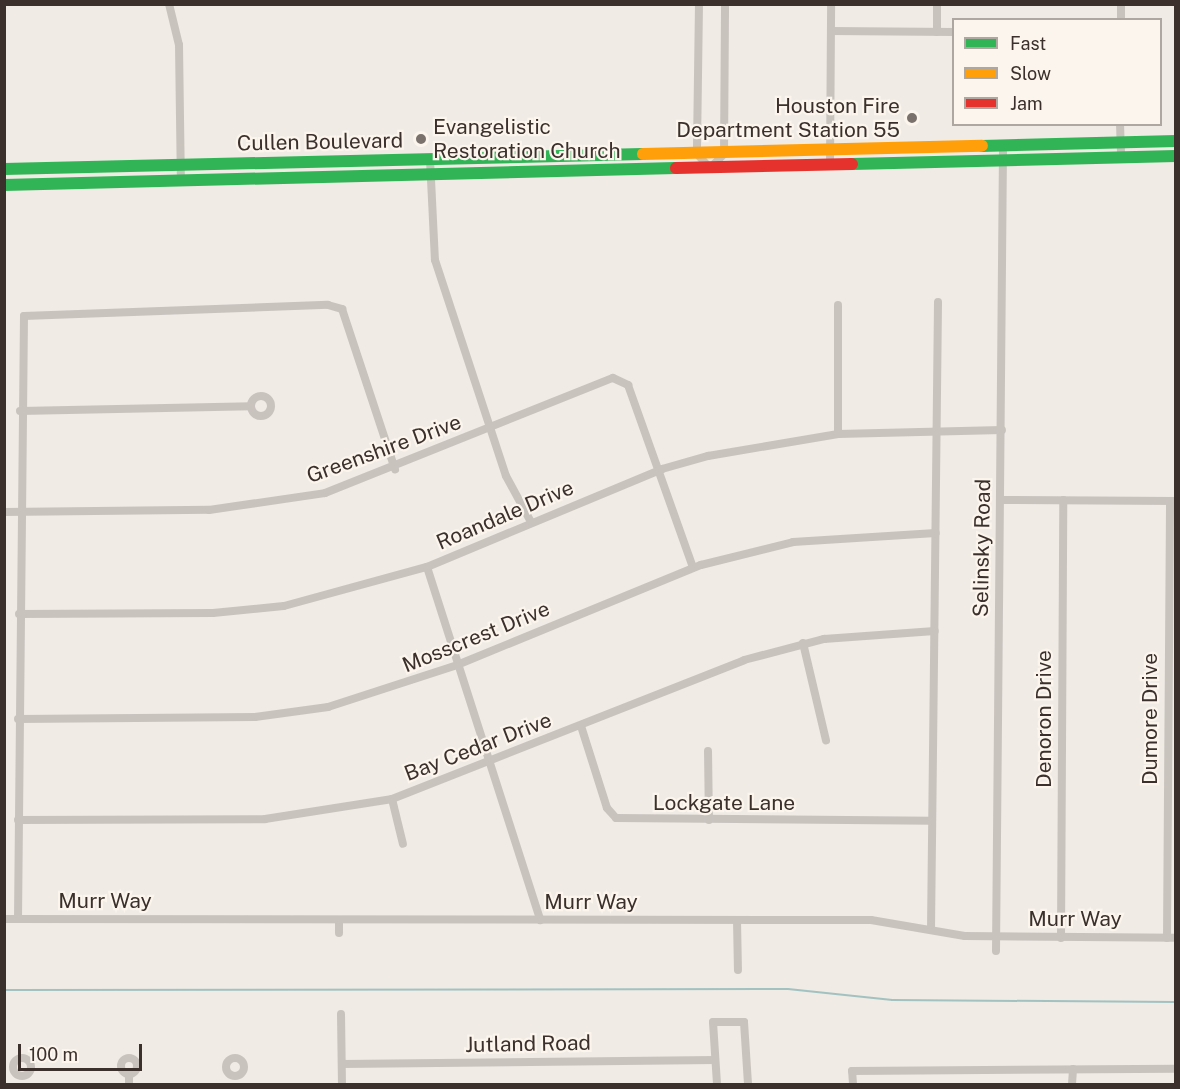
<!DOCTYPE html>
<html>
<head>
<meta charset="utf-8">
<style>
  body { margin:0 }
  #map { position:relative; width:1180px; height:1089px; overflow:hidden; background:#f0ebe5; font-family:"Public Sans",sans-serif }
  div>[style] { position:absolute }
  .stream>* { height:2px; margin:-1px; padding:0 1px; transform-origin:1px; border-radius:1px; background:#a1c2c1 }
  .street>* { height:8px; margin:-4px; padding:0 4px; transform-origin:4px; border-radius:4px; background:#c9c3be }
  .street>.ring { margin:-4px; padding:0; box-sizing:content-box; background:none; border:8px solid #c9c3be; border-radius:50% }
  .fast>* { height:12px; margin:-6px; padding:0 6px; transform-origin:6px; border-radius:6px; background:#30b455 }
  .slow>* { height:12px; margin:-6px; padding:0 6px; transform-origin:6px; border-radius:6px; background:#ff9f0a }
  .jam>* { height:12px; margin:-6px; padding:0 6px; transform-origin:6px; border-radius:6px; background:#e5322d }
  .dots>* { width:16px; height:16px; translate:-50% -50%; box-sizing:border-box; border:3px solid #fbf5ee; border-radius:50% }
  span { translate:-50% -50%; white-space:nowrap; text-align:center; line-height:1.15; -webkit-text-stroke:4.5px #fbf5ee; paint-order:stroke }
  .poi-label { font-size:21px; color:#3b302b }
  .right { translate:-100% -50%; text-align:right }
  .left { translate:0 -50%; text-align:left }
  .street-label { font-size:21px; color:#3b302b }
  .frame { position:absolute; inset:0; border:6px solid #3b302b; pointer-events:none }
  .legend { position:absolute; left:952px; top:18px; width:210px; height:108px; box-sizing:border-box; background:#fbf5ee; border:2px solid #aea6a0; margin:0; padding:8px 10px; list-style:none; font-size:18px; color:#3b302b }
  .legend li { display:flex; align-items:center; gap:12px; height:30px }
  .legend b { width:30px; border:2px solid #aea6a0 }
  .scale { position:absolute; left:18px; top:1044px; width:124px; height:27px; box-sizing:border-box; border:3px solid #3b302b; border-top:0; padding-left:8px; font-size:18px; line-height:21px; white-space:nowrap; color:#3b302b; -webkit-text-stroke:4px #fbf5ee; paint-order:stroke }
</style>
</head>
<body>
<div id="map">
  <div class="stream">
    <i style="left:4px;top:990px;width:784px;rotate:-0.07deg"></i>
    <i style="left:788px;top:989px;width:105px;rotate:6deg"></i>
    <i style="left:892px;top:1000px;width:284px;rotate:0.4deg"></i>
  </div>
  <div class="street">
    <i style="left:169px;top:4px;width:42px;rotate:76.3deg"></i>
    <i style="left:179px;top:45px;width:135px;rotate:89.2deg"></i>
    <i style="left:699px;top:4px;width:150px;rotate:90.8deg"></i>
    <i style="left:697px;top:154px;width:19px;rotate:47deg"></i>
    <i style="left:710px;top:168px;width:20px;rotate:-45deg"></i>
    <i style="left:724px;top:154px;width:150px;rotate:-89.6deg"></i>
    <i style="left:1121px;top:20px;width:16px;rotate:-90deg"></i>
    <i style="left:831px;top:31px;width:123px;rotate:0.5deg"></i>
    <i style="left:937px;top:32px;width:28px;rotate:-90deg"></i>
    <i style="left:1120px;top:124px;width:34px;rotate:88deg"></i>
    <i style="left:430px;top:159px;width:101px;rotate:87.2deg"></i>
    <i style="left:435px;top:260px;width:227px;rotate:71.8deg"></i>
    <i style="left:506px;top:476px;width:52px;rotate:61.5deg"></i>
    <i style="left:830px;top:165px;width:161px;rotate:-89.6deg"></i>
    <i class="ring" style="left:251px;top:396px;width:12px;height:12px"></i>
    <i style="left:20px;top:411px;width:231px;rotate:-1.2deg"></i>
    <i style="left:838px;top:434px;width:129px;rotate:-90deg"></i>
    <i style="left:1001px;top:500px;width:174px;rotate:0.3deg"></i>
    <i style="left:4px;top:512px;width:205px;rotate:-0.6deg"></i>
    <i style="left:209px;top:510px;width:117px;rotate:-8.3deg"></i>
    <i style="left:325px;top:493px;width:310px;rotate:-21.8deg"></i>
    <i style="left:613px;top:378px;width:17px;rotate:25deg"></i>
    <i style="left:628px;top:385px;width:194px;rotate:70.4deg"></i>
    <i style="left:427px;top:567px;width:371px;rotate:72.2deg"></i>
    <i style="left:19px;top:614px;width:194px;rotate:-0.3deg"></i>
    <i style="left:213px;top:613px;width:71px;rotate:-5.6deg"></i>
    <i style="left:284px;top:606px;width:148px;rotate:-15.3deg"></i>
    <i style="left:427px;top:567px;width:255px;rotate:-22.6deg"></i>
    <i style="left:662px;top:469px;width:48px;rotate:-15.8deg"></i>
    <i style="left:708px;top:456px;width:132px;rotate:-9.6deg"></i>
    <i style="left:838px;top:434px;width:164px;rotate:-1.4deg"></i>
    <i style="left:803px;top:643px;width:100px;rotate:76.7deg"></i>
    <i style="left:18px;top:719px;width:237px;rotate:-0.5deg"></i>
    <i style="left:255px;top:717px;width:74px;rotate:-7.8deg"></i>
    <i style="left:328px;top:707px;width:136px;rotate:-18deg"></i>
    <i style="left:457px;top:665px;width:264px;rotate:-22.3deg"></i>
    <i style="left:701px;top:565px;width:95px;rotate:-14deg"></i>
    <i style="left:793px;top:542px;width:143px;rotate:-3.6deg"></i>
    <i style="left:581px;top:726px;width:86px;rotate:72.4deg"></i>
    <i style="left:607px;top:808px;width:13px;rotate:48deg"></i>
    <i style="left:616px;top:818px;width:316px;rotate:0.5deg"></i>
    <i style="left:708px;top:751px;width:69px;rotate:89.2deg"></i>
    <i style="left:392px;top:799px;width:46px;rotate:76.3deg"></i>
    <i style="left:18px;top:820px;width:247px;rotate:-0.2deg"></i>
    <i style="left:265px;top:819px;width:129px;rotate:-8.9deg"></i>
    <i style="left:392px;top:799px;width:378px;rotate:-21.5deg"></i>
    <i style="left:744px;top:660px;width:83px;rotate:-14.7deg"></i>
    <i style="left:824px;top:639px;width:111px;rotate:-4.1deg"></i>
    <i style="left:4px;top:919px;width:867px;rotate:0.07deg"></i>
    <i style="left:871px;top:920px;width:95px;rotate:9.7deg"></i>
    <i style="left:965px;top:936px;width:211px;rotate:0.5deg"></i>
    <i style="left:18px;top:919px;width:603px;rotate:-89.43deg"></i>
    <i style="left:24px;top:316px;width:304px;rotate:-2.1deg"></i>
    <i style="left:328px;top:305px;width:15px;rotate:16deg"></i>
    <i style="left:342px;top:309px;width:169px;rotate:71.7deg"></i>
    <i style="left:339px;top:920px;width:13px;rotate:90deg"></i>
    <i style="left:737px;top:920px;width:50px;rotate:88.9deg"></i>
    <i style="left:931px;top:930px;width:628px;rotate:-89.36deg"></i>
    <i style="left:1061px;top:938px;width:438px;rotate:-89.7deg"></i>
    <i style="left:1167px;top:938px;width:437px;rotate:-89.6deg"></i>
    <i style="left:996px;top:951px;width:805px;rotate:-89.5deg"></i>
    <i style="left:341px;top:1014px;width:70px;rotate:89.2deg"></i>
    <i class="ring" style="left:13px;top:1058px;width:10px;height:10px"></i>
    <i class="ring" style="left:226px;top:1058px;width:10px;height:10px"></i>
    <i class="ring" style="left:121px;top:1058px;width:8px;height:8px"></i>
    <i style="left:342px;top:1064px;width:373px;rotate:-0.6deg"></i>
    <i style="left:129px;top:1074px;width:10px;rotate:90deg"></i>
    <i style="left:717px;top:1084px;width:62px;rotate:-93.7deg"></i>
    <i style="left:713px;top:1022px;width:31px"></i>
    <i style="left:744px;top:1022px;width:62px;rotate:86.3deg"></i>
    <i style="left:853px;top:1084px;width:13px;rotate:-94deg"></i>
    <i style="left:852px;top:1071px;width:324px;rotate:-0.4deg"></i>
    <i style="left:1072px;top:1084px;width:15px;rotate:-86deg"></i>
  </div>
  <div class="fast">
    <i style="left:982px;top:146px;width:194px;rotate:-1.5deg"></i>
    <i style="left:852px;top:164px;width:324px;rotate:-1.4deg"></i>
    <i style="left:4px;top:169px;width:639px;rotate:-1.34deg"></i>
    <i style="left:4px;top:185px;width:672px;rotate:-1.45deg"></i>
  </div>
  <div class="slow">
    <i style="left:643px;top:154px;width:339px;rotate:-1.4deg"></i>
  </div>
  <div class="jam">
    <i style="left:676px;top:168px;width:176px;rotate:-1.3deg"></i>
  </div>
  <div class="dots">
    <i style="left:912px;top:118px;background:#7a716c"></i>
    <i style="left:421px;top:139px;background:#7a716c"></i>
  </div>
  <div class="poi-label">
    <span class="right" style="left:900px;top:118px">Houston Fire<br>Department Station 55</span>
    <span class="left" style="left:433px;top:139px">Evangelistic<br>Restoration Church</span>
  </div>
  <div class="street-label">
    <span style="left:320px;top:142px;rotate:-1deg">Cullen Boulevard</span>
    <span style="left:384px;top:449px;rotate:-20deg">Greenshire Drive</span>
    <span style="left:505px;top:515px;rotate:-23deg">Roandale Drive</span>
    <span style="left:982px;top:548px;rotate:-89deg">Selinsky Road</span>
    <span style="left:476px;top:637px;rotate:-22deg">Mosscrest Drive</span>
    <span style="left:1044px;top:719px;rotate:-90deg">Denoron Drive</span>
    <span style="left:1150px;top:719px;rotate:-90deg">Dumore Drive</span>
    <span style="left:478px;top:747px;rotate:-21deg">Bay Cedar Drive</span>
    <span style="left:724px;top:803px">Lockgate Lane</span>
    <span style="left:105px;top:901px">Murr Way</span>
    <span style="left:591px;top:902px">Murr Way</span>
    <span style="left:1075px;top:919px">Murr Way</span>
    <span style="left:528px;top:1044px;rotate:-1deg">Jutland Road</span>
  </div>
  <div class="frame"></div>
  <ul class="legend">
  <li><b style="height:8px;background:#30b455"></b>Fast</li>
  <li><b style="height:8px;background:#ff9f0a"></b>Slow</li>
  <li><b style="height:8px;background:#e5322d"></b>Jam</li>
  </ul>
  <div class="scale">100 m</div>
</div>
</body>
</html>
